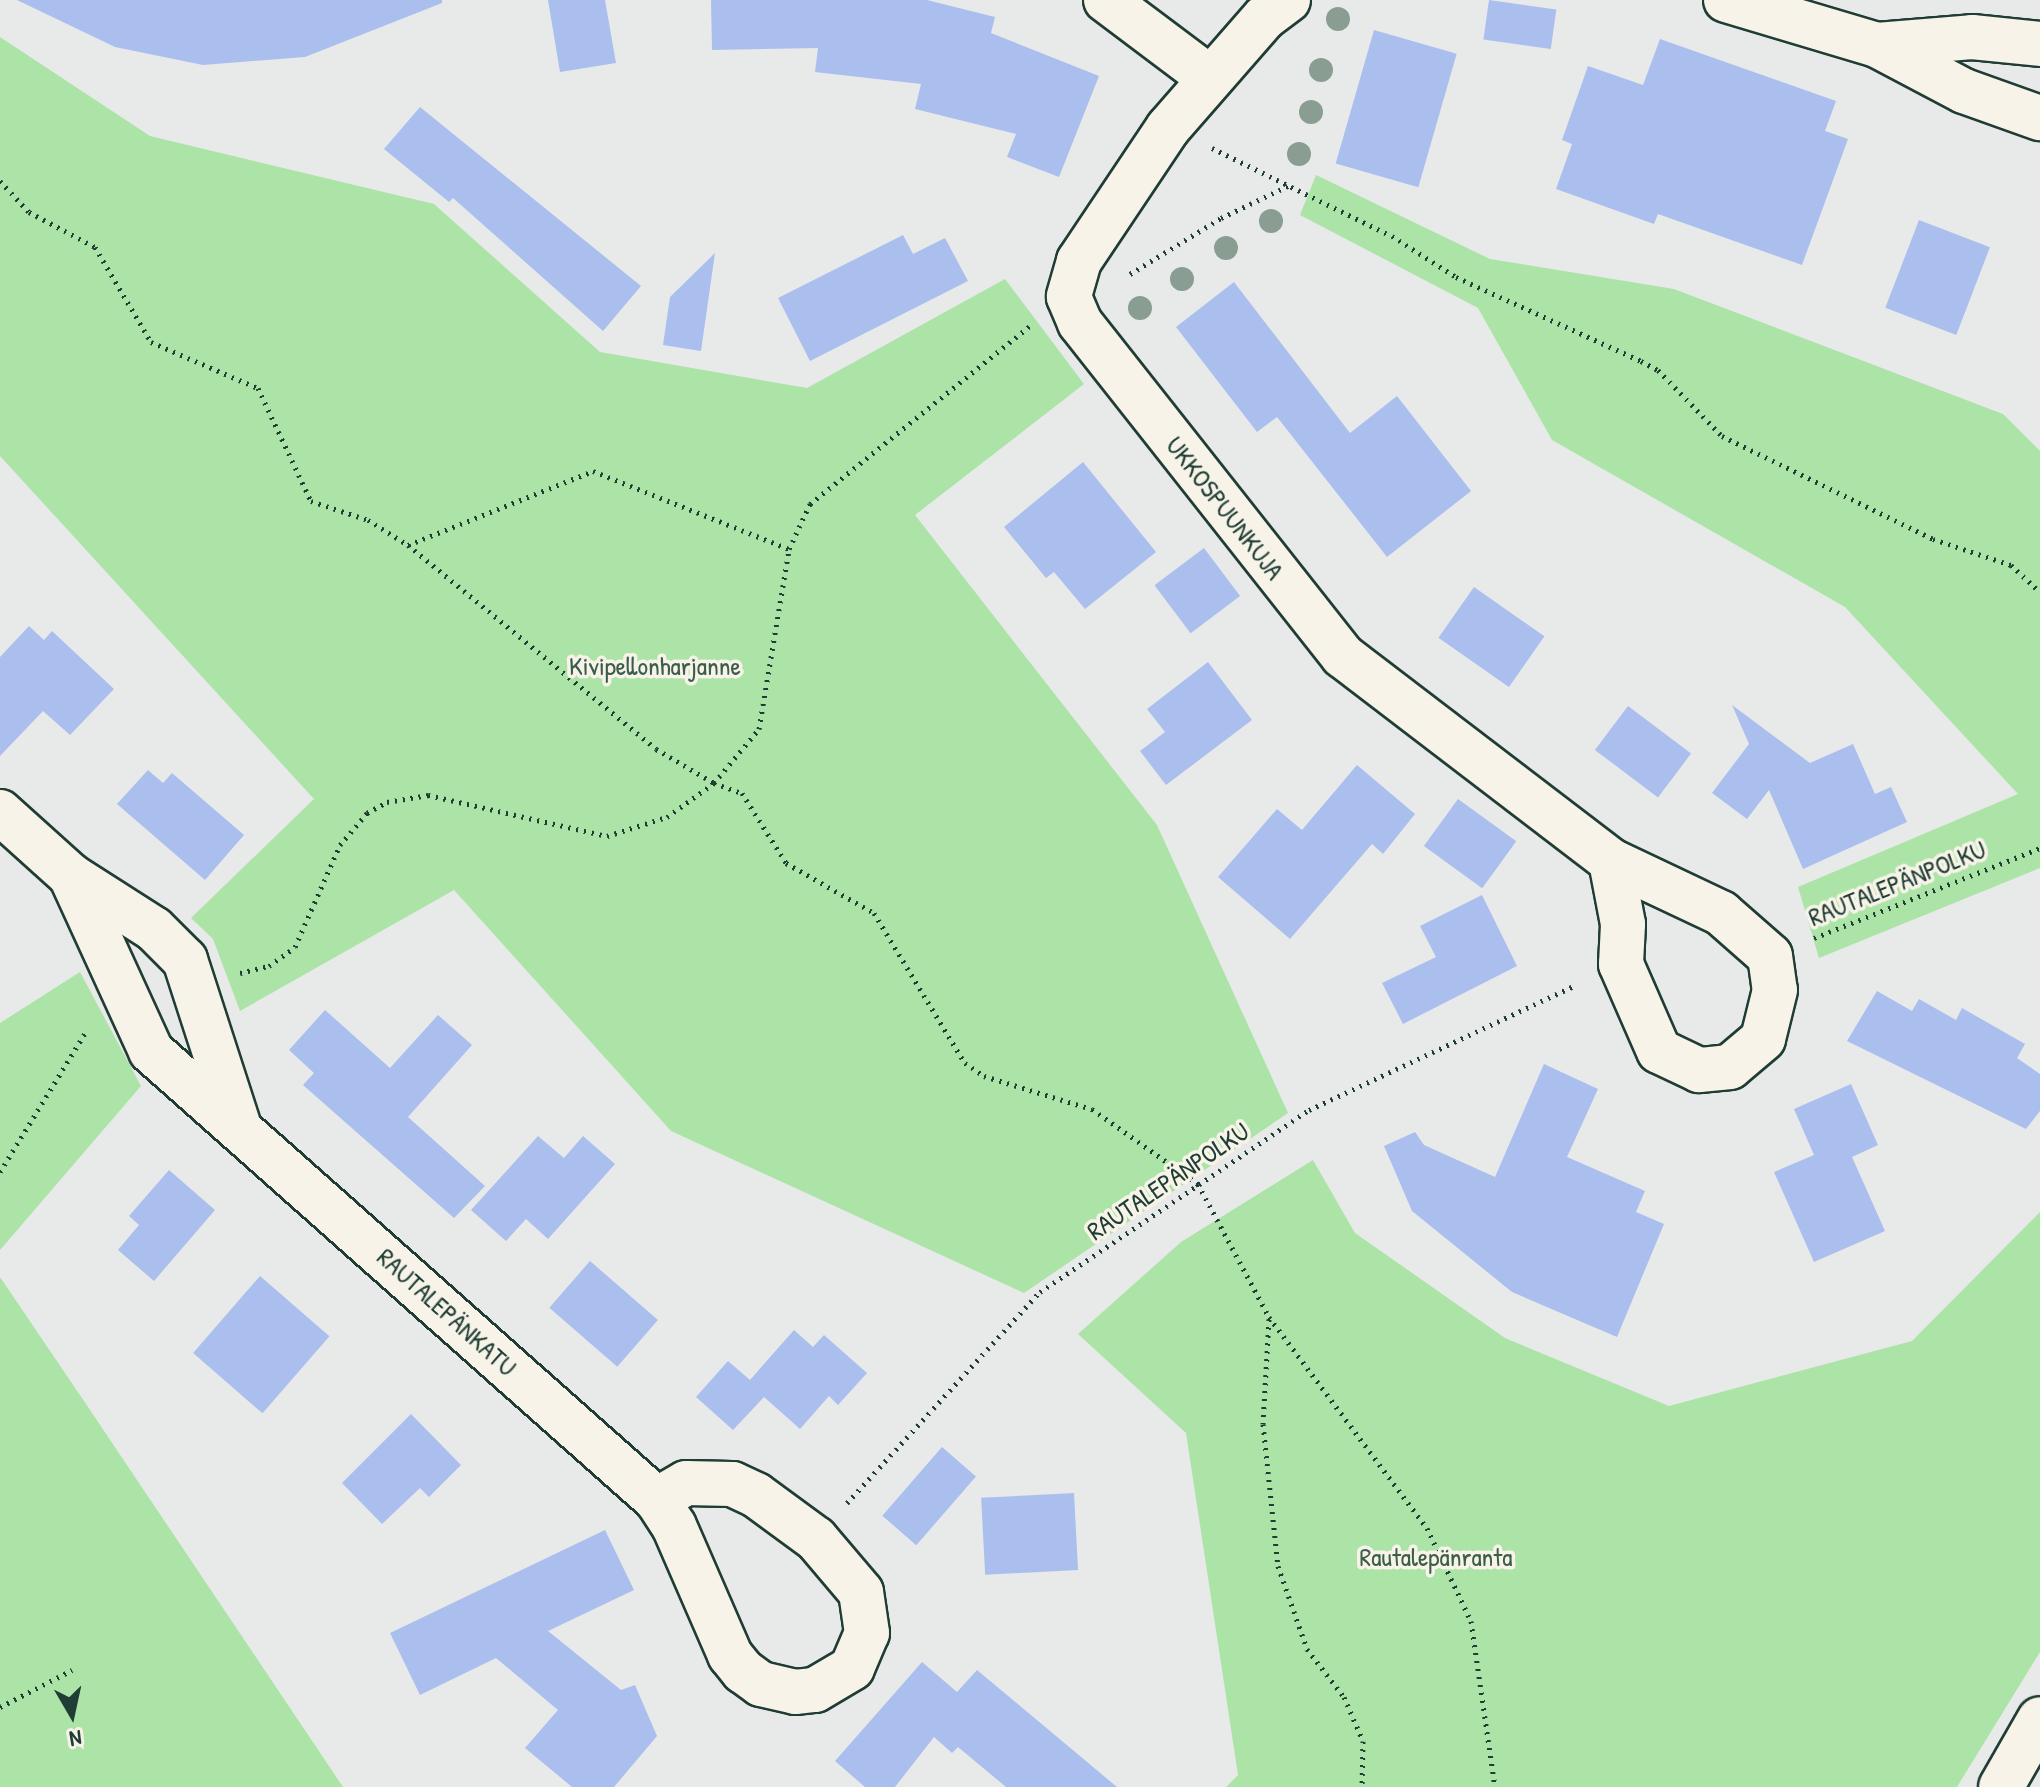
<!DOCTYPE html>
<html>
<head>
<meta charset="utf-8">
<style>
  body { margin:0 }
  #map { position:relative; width:2040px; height:1787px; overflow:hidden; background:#e8e9e9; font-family:"Patrick Hand",sans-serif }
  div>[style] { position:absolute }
  .green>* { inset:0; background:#ace4a8 }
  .building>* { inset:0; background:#abbfee; transform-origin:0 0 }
  .path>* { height:5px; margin-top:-2.5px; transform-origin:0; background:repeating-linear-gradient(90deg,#1f3d34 0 2px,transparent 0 8px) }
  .roads { filter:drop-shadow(2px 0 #1f3d34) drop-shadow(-2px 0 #1f3d34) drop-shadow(0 2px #1f3d34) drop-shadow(0 -2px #1f3d34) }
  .minor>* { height:44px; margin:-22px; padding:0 22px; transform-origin:22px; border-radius:22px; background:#f7f3e8 }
  .trees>* { width:24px; height:24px; margin:-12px; border-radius:50%; background:#899d92 }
  span { translate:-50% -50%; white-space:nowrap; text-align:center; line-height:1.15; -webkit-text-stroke:7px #f7f3e8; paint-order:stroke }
  .street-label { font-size:26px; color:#1f3d34 }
  .park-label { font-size:26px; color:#3b5e4b }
  .north { position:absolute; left:32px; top:1675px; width:80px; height:80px; -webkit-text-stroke:6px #f7f3e8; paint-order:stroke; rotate:171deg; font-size:22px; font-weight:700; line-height:32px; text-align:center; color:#1f3d34 }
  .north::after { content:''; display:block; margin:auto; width:28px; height:36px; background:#1f3d34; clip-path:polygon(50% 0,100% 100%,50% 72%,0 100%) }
</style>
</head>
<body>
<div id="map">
  <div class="green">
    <i style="clip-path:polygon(0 37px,150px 136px,434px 204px,600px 352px,807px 388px,1005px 279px,1084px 384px,915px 515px,1157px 825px,1288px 1113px,1024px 1293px,671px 1131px,454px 890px,240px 1011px,213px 939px,191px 918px,314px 799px,0 456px)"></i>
    <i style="clip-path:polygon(1316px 175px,1490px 259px,1674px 289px,2003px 414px,2040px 451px,2040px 868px,1819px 958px,1798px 887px,2018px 794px,1845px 607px,1552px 440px,1478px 308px,1300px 215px)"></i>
    <i style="clip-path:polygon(80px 972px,141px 1086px,0 1250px,0 1023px)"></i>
    <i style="clip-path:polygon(1313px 1160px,1355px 1233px,1505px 1338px,1669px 1406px,1912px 1341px,2040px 1212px,2040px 1652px,1957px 1787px,1226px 1787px,1238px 1775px,1186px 1433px,1078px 1334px,1181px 1242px)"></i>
    <i style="clip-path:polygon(0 1277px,88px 1407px,343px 1787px,0 1787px)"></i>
  </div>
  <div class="building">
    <i style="clip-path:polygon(17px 0,442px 0,442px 3px,305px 57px,203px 65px,115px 47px)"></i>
    <i style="clip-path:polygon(548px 0,605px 0,616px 63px,560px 72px)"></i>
    <i style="clip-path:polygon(711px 0,927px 0,995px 17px,991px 33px,1099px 76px,1059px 177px,1007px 157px,1016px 134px,915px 109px,921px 84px,815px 72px,818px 48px,712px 50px)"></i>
    <i style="left:1489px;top:0;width:68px;height:40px;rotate:8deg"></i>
    <i style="left:1374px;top:30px;width:86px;height:139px;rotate:16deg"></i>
    <i style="clip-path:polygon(1660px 39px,1836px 101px,1825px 131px,1848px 139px,1802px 265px,1658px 214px,1654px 224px,1556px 189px,1572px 144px,1562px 140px,1588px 66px,1643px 85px)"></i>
    <i style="clip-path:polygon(420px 107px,641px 286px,603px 331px,453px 198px,449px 202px,384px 149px)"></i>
    <i style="left:1919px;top:220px;width:76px;height:94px;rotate:21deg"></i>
    <i style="clip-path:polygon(903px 235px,913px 254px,945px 238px,968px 281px,810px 361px,778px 298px)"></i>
    <i style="clip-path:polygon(715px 253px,701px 351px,663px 345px,670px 297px)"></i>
    <i style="clip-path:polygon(1234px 282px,1350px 433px,1397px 396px,1471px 491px,1387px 557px,1277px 417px,1257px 432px,1176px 327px)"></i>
    <i style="clip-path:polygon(1083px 462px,1156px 552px,1085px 609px,1054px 572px,1046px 578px,1004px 527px)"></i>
    <i style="left:1204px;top:548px;width:60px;height:62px;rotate:53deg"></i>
    <i style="left:1474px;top:587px;width:86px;height:62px;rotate:35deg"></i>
    <i style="clip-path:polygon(29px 626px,44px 640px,52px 631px,114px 689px,70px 735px,43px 711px,0 756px,0 657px)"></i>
    <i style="clip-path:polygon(1208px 662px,1252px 720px,1166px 785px,1140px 751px,1165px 732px,1147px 709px)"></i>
    <i style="clip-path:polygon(1732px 705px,1810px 763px,1853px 744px,1875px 794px,1891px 787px,1907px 822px,1803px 869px,1769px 790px,1747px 819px,1712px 793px,1749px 744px)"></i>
    <i style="left:1628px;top:706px;width:79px;height:55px;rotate:37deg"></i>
    <i style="clip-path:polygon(1357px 765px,1415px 814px,1383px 854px,1372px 844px,1290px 939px,1218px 877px,1277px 809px,1302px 830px)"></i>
    <i style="clip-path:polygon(148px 770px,163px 783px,172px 773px,244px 835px,205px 880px,117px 804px)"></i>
    <i style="left:1458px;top:799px;width:72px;height:58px;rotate:36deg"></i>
    <i style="clip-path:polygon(1482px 895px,1517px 966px,1403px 1024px,1382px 983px,1436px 957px,1420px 926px)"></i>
    <i style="clip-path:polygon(1877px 991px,1912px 1011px,1919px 999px,1956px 1020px,1962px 1008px,2025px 1044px,2017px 1058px,2040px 1074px,2040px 1111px,2026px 1129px,1847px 1041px)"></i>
    <i style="clip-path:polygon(325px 1010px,390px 1068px,438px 1015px,472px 1045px,408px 1117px,485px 1186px,454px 1218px,303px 1085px,314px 1073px,289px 1050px)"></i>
    <i style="clip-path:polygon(1544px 1064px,1598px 1089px,1567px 1157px,1645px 1191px,1636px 1212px,1664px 1224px,1617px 1337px,1512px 1292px,1412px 1211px,1384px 1146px,1415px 1132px,1424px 1145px,1495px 1177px)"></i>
    <i style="clip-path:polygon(1851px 1084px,1878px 1145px,1852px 1157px,1885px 1231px,1814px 1262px,1774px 1172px,1814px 1155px,1794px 1109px)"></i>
    <i style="clip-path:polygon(538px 1136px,564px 1158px,583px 1136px,615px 1164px,548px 1239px,526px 1219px,506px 1241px,471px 1210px)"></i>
    <i style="clip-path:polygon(169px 1170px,215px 1210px,154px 1281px,118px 1250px,139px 1225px,129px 1216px)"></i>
    <i style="left:590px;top:1261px;width:90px;height:62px;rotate:41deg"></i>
    <i style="left:260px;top:1276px;width:92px;height:102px;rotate:41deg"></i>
    <i style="clip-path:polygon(794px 1330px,813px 1347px,824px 1335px,867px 1373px,838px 1405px,829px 1396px,800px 1429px,764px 1397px,733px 1430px,696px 1397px,728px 1361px,750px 1380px)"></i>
    <i style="clip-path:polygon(411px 1414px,461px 1465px,429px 1497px,420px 1488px,382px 1524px,342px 1483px)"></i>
    <i style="left:942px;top:1447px;width:45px;height:91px;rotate:41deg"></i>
    <i style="left:1074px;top:1493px;width:77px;height:93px;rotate:87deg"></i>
    <i style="clip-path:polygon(605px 1530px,634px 1590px,548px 1631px,621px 1690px,635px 1685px,657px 1736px,614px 1787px,572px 1787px,525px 1748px,558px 1710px,496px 1658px,420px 1695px,390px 1633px)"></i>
    <i style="clip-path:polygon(922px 1662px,957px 1692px,977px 1670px,1117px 1787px,1006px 1787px,958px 1747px,952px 1753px,934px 1737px,895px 1787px,865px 1787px,835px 1761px)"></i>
  </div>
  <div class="path">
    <i style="left:1212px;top:148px;width:200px;rotate:26.1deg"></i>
    <i style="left:1392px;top:236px;width:76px;rotate:32.6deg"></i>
    <i style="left:1456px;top:277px;width:203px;rotate:24.4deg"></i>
    <i style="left:1641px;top:361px;width:19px;rotate:28deg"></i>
    <i style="left:1658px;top:370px;width:92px;rotate:45.9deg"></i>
    <i style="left:1722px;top:436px;width:235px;rotate:26deg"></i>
    <i style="left:1933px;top:539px;width:82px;rotate:18.4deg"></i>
    <i style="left:2011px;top:565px;width:40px;rotate:43deg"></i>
    <i style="left:0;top:181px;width:42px;rotate:46.9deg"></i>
    <i style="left:29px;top:212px;width:75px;rotate:27.9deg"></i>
    <i style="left:95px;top:247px;width:110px;rotate:59.5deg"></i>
    <i style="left:151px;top:342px;width:116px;rotate:23.3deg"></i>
    <i style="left:258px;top:388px;width:125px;rotate:64.9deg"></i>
    <i style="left:311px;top:501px;width:60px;rotate:18.4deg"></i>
    <i style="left:368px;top:520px;width:47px;rotate:32deg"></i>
    <i style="left:408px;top:545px;width:321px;rotate:39.4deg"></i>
    <i style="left:656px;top:749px;width:67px;rotate:30.4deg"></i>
    <i style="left:714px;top:783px;width:30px;rotate:20deg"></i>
    <i style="left:742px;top:793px;width:83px;rotate:57.8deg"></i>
    <i style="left:786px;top:863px;width:101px;rotate:29.6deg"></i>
    <i style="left:874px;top:913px;width:175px;rotate:58.8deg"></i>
    <i style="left:965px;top:1063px;width:23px;rotate:34deg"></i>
    <i style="left:984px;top:1076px;width:113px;rotate:17deg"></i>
    <i style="left:1092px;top:1109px;width:130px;rotate:35.3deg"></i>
    <i style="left:1198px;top:1184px;width:151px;rotate:61.9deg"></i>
    <i style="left:1269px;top:1317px;width:264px;rotate:53.2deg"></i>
    <i style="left:1427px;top:1528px;width:103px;rotate:64.7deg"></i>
    <i style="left:1471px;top:1621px;width:168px;rotate:81.8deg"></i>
    <i style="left:1130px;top:274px;width:107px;rotate:-31.6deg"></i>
    <i style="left:1221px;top:218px;width:76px;rotate:-25.6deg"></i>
    <i style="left:408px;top:545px;width:199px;rotate:-21.8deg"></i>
    <i style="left:593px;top:471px;width:211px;rotate:21.7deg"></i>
    <i style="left:1814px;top:938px;width:243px;rotate:-21.7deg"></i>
    <i style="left:240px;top:973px;width:30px;rotate:-14deg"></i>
    <i style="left:269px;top:966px;width:32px;rotate:-36deg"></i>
    <i style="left:295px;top:947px;width:111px;rotate:-66.2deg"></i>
    <i style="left:340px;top:845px;width:42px;rotate:-49.8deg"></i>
    <i style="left:367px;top:813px;width:23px;rotate:-29deg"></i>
    <i style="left:387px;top:802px;width:42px;rotate:-9.7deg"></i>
    <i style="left:428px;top:795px;width:184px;rotate:12.9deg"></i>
    <i style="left:607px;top:836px;width:63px;rotate:-17.6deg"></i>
    <i style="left:667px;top:817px;width:58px;rotate:-35.9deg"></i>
    <i style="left:714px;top:783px;width:70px;rotate:-50.2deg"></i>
    <i style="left:759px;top:729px;width:182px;rotate:-80.5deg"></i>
    <i style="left:789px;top:549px;width:50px;rotate:-65deg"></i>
    <i style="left:810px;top:504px;width:283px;rotate:-39deg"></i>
    <i style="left:0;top:1172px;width:167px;rotate:-58.5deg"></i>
    <i style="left:1269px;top:1319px;width:105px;rotate:93.3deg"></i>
    <i style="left:1263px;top:1424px;width:143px;rotate:84deg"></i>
    <i style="left:1278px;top:1566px;width:88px;rotate:70.7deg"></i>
    <i style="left:1307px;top:1649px;width:61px;rotate:52.4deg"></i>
    <i style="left:1344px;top:1697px;width:48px;rotate:66.6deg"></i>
    <i style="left:1363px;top:1741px;width:46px;rotate:91.2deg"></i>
    <i style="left:847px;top:1503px;width:286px;rotate:-47.6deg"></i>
    <i style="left:1040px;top:1292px;width:325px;rotate:-34.1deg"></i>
    <i style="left:1309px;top:1110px;width:295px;rotate:-25.1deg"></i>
    <i style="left:0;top:1707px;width:81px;rotate:-27.2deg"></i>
  </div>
  <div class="roads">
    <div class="minor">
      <i style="left:1106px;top:0;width:130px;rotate:36.9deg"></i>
      <i style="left:1288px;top:0;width:30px;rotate:143deg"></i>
      <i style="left:1264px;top:18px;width:146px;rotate:131.1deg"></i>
      <i style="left:1168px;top:128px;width:160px;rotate:123.8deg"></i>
      <i style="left:1079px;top:261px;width:37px;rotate:106deg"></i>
      <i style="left:1069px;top:297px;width:28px;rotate:67deg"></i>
      <i style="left:1080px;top:323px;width:424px;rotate:51.7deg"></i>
      <i style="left:1343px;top:656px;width:337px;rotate:37.4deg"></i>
      <i style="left:1611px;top:861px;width:122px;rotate:25.3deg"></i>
      <i style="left:1721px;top:913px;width:65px;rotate:41.3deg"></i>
      <i style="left:1770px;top:956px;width:34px;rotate:82deg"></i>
      <i style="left:1775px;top:990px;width:50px;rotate:103.8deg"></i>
      <i style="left:1763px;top:1039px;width:43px;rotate:139.7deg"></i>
      <i style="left:1730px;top:1067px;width:31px;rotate:174deg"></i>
      <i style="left:1699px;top:1070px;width:44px;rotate:-154.6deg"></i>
      <i style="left:1659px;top:1051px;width:95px;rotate:-113.6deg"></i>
      <i style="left:1621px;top:964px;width:40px;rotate:-87.1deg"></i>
      <i style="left:1623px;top:924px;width:64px;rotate:-100.8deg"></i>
      <i style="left:1726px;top:0;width:158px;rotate:16.6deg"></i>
      <i style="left:1877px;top:45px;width:98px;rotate:27.9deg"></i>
      <i style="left:1964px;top:91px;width:81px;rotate:19.6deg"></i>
      <i style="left:1877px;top:45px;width:95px;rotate:-4.8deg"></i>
      <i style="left:1972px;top:37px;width:68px;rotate:5.9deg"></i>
      <i style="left:0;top:812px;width:96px;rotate:42deg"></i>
      <i style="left:71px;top:876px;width:98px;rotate:32.6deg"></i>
      <i style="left:154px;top:929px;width:44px;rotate:45deg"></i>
      <i style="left:185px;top:960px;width:172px;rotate:72.1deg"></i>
      <i style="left:71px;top:876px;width:192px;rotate:65.4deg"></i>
      <i style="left:151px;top:1051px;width:676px;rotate:41.58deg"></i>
      <i style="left:657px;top:1500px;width:31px;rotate:57deg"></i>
      <i style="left:674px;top:1526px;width:141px;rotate:66.5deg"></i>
      <i style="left:730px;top:1655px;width:21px;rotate:51deg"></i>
      <i style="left:743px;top:1671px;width:22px;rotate:36deg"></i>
      <i style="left:761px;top:1684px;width:35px;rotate:13deg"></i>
      <i style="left:795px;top:1692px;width:20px;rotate:-6deg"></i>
      <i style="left:815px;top:1690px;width:43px;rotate:-30.7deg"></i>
      <i style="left:852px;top:1668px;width:38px;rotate:-67deg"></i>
      <i style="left:867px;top:1633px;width:41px;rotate:-98.3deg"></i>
      <i style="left:861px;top:1592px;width:70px;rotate:-130.3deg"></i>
      <i style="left:816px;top:1539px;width:74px;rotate:-143.7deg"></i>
      <i style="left:756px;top:1495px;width:26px;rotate:-155deg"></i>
      <i style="left:732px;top:1484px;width:46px;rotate:-178.8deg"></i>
      <i style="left:686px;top:1483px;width:34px;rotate:150deg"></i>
      <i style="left:2001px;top:1787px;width:78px;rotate:-60.2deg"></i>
    </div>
  </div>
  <div class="trees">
    <i style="left:1338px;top:19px"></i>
    <i style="left:1321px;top:70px"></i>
    <i style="left:1311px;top:112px"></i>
    <i style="left:1299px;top:154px"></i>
    <i style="left:1271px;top:221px"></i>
    <i style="left:1226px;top:248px"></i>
    <i style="left:1182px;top:279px"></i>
    <i style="left:1140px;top:308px"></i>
  </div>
  <div class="street-label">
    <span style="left:1225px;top:508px;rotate:52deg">UKKOSPUUNKUJA</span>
    <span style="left:1897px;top:883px;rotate:-22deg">RAUTALEPÄNPOLKU</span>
    <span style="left:1168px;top:1181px;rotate:-34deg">RAUTALEPÄNPOLKU</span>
    <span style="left:447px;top:1312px;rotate:42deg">RAUTALEPÄNKATU</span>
  </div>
  <div class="park-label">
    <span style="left:655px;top:666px">Kivipellonharjanne</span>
    <span style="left:1436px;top:1557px">Rautalepänranta</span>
  </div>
  <div class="north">N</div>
</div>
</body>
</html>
